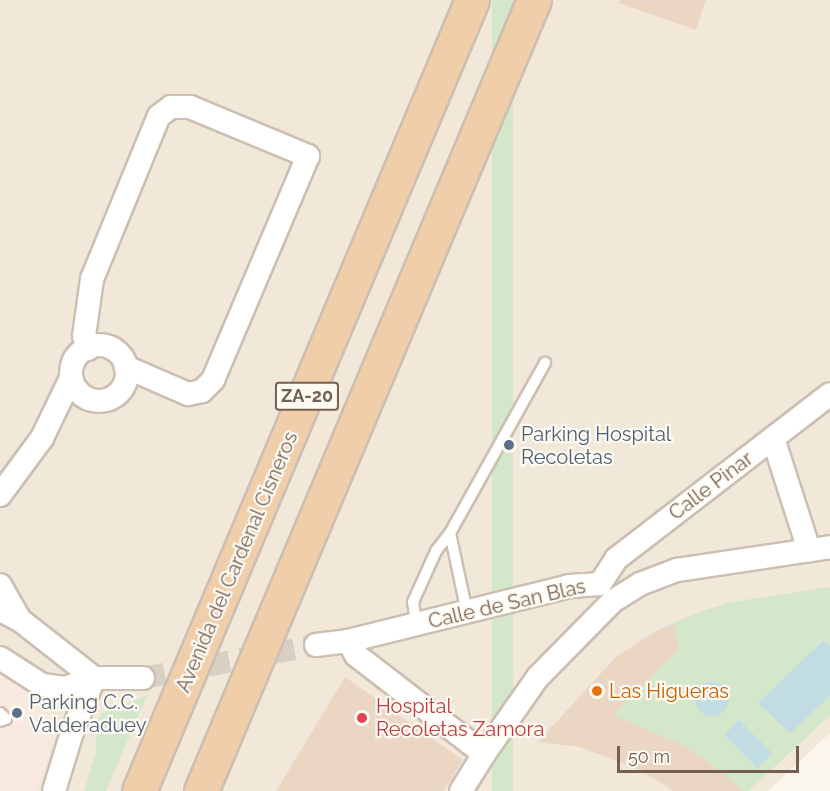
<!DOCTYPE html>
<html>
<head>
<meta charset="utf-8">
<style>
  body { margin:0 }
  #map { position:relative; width:830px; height:791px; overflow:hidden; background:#fbf6eb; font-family:Raleway,sans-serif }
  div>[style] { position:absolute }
  .residential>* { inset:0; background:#f2e8da }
  .commercial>* { inset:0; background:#f9eae1 }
  .green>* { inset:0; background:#d4e7cb; transform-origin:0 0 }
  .water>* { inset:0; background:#c1dce3; transform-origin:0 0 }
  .round { border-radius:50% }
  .building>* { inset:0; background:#ebd6c4 }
  .minor-tunnel>* { height:22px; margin-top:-11px; transform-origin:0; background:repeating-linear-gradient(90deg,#d9d0c4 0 22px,transparent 0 33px) }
  .roads { filter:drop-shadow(2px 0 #ccbfb2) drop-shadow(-2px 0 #ccbfb2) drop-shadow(0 2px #ccbfb2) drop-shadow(0 -2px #ccbfb2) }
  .service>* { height:10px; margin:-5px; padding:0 5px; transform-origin:5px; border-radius:5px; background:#fff }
  .minor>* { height:22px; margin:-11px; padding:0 11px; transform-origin:11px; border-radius:11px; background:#fff }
  .minor>.ring { margin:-11px; padding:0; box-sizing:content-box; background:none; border:22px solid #fff; border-radius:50% }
  .trunk>* { height:33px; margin:-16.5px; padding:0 16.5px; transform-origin:16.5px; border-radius:16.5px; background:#f0ceaa }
  .dots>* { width:16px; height:16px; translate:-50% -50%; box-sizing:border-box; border:3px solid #fdfaf2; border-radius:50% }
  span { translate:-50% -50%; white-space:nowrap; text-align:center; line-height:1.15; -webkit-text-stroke:4.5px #fdfaf2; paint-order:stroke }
  .shield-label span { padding:2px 4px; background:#fdfaf2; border:2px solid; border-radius:4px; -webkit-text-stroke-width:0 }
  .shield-label { font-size:18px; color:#745f50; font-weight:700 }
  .service-label { font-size:20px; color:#4e5e75 }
  .left { translate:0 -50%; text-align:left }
  .street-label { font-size:20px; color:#745f50 }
  .food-label { font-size:20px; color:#c56008 }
  .health-label { font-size:20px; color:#be3a42 }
  .scale { position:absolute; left:617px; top:746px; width:182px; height:27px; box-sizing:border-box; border:3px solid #745f50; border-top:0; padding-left:8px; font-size:18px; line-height:21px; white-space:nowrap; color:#745f50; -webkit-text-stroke:4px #fdfaf2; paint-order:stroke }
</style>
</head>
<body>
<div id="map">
  <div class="residential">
    <i style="clip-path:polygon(0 0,830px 0,830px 733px,768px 791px,0 791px)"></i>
  </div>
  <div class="commercial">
    <i style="clip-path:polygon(0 673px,25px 689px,59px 727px,36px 791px,0 791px)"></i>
  </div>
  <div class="green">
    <i style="left:492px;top:0;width:21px;height:858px"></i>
    <i style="clip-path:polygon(830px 587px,830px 715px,749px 791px,674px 791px,642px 771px,580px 747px,538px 742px,616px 657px,656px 631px,699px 612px,732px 602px)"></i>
    <i style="clip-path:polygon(147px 695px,106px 791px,84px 791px,96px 752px,95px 722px,102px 713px)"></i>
  </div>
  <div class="water">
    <i style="clip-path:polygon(824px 640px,830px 646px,830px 696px,790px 733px,758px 703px)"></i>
    <i class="round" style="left:695px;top:682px;width:34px;height:34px"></i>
    <i style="left:739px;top:720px;width:47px;height:21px;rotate:45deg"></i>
  </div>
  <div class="building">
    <i style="clip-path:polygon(619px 0,706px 0,696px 30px,619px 3px)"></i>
    <i style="clip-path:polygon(674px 624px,679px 650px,613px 715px,680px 744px,703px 758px,744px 791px,674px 791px,642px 771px,580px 747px,538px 742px,616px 657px,656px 631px)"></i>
    <i style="clip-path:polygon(345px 677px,463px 760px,444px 791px,276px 791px)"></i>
  </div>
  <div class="minor-tunnel">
    <i style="left:143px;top:678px;width:176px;rotate:-10.8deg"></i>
  </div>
  <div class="roads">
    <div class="service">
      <i style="left:450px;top:533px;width:81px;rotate:77.9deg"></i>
      <i style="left:416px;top:625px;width:23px;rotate:-97deg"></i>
      <i style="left:413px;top:602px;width:56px;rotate:-65.7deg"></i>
      <i style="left:436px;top:551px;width:23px;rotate:-52deg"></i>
      <i style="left:450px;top:533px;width:195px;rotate:-60.8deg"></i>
      <i style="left:0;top:713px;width:8px;rotate:45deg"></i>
      <i style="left:6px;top:719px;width:6px;rotate:162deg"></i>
    </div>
    <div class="minor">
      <i class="ring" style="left:71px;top:345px;width:34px;height:34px"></i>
      <i style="left:88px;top:349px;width:14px;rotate:-107deg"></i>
      <i style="left:84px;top:336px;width:58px;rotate:-82deg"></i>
      <i style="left:92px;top:279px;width:176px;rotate:-67.7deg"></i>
      <i style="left:159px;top:116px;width:15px;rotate:-37deg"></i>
      <i style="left:171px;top:107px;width:19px"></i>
      <i style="left:190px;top:107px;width:128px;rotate:22.6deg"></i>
      <i style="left:308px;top:156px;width:243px;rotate:113deg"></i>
      <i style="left:213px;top:380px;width:16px;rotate:135deg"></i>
      <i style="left:202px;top:391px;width:14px;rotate:168deg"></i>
      <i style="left:188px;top:394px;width:68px;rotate:-156.5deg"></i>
      <i style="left:773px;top:438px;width:118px;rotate:72.2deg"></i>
      <i style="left:0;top:495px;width:71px;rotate:-53.6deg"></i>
      <i style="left:42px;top:438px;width:67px;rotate:-64.2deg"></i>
      <i style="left:600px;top:584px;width:30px;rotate:-57deg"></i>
      <i style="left:616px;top:559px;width:270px;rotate:-37.6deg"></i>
      <i style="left:0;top:585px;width:40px;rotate:60.3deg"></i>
      <i style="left:0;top:610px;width:22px;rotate:27deg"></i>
      <i style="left:20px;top:620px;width:94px;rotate:38.1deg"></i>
      <i style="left:94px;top:678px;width:49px"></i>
      <i style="left:348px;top:641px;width:16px;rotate:60deg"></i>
      <i style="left:356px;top:655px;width:162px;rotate:37.7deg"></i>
      <i style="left:316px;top:645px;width:32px;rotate:-7deg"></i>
      <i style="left:348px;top:641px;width:229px;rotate:-13.9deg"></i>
      <i style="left:570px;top:586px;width:30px;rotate:-4deg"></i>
      <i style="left:0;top:658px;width:50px;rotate:32.7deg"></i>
      <i style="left:42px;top:685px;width:23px;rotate:7deg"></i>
      <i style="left:65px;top:688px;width:31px;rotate:-19deg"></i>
      <i style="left:54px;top:791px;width:62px;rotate:-73deg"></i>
      <i style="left:72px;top:732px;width:58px;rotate:-67.8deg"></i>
      <i style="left:461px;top:791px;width:44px;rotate:-58.1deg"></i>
      <i style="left:484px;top:754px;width:94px;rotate:-55deg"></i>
      <i style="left:538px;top:677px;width:107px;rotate:-45.4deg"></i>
      <i style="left:613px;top:601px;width:32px;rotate:-32deg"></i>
      <i style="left:640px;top:584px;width:40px;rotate:-21deg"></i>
      <i style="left:677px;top:570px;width:155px;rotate:-8.5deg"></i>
    </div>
    <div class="trunk">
      <i style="left:139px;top:791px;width:858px;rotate:-67.17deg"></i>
      <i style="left:201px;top:791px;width:858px;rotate:-67.17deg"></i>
    </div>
  </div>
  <div class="dots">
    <i style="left:509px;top:445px;background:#5c6f8a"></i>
    <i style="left:597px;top:691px;background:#e8710a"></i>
    <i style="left:17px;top:713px;background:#5c6f8a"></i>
    <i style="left:362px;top:718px;background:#e0444e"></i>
  </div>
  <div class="shield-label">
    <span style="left:307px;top:396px">ZA-20</span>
  </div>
  <div class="service-label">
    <span class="left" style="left:521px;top:446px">Parking Hospital<br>Recoletas</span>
    <span class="left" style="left:29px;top:714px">Parking C.C.<br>Valderaduey</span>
  </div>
  <div class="street-label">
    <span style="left:711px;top:486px;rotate:-37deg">Calle Pinar</span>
    <span style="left:237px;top:562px;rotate:-67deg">Avenida del Cardenal Cisneros</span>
    <span style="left:507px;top:604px;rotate:-13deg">Calle de San Blas</span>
  </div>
  <div class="food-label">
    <span class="left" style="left:609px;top:691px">Las Higueras</span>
  </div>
  <div class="health-label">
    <span class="left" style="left:376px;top:718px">Hospital<br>Recoletas Zamora</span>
  </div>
  <div class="scale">50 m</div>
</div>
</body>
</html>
